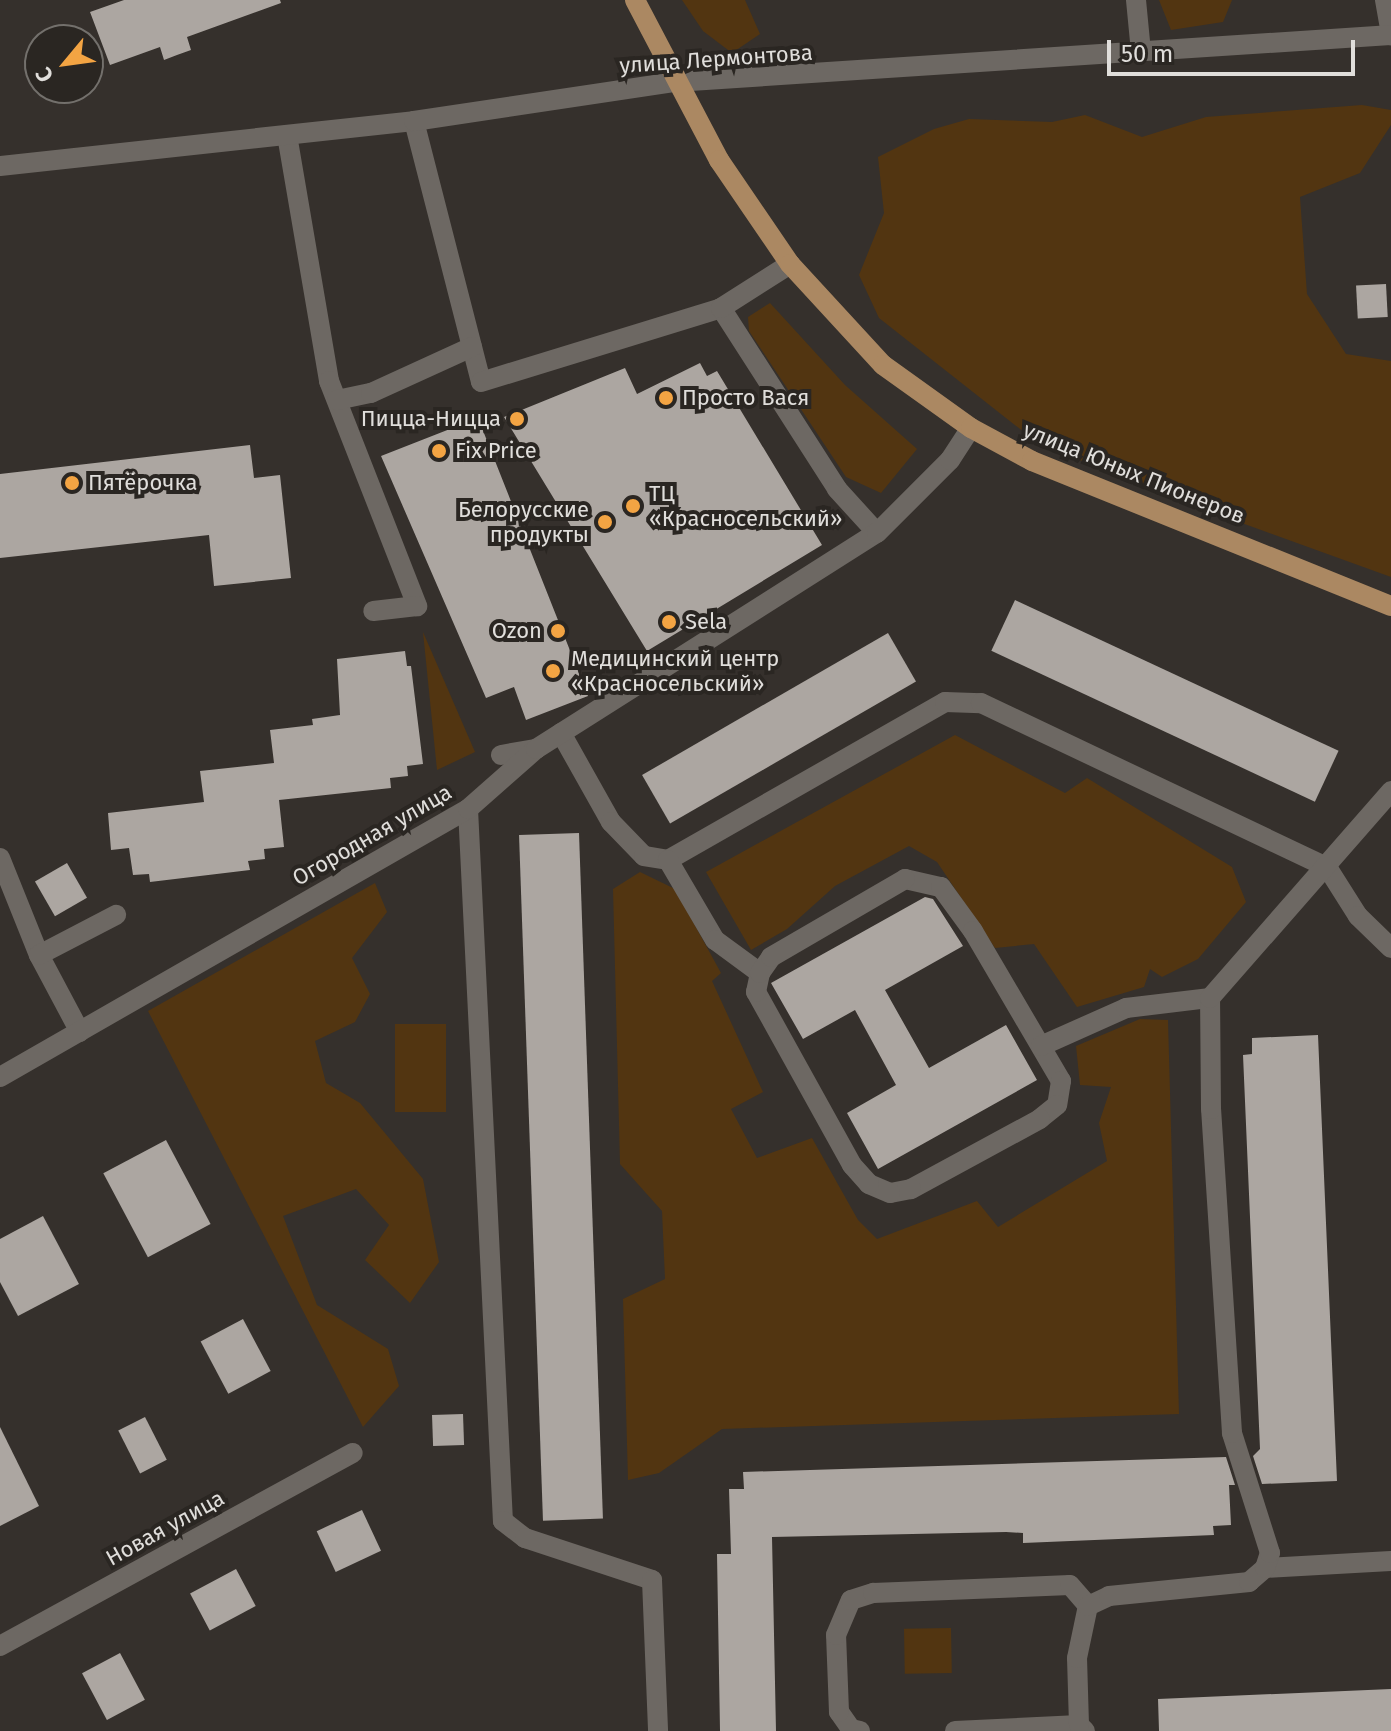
<!DOCTYPE html>
<html>
<head>
<meta charset="utf-8">
<style>
  body { margin:0 }
  #map { position:relative; width:1391px; height:1731px; overflow:hidden; background:#35302c; font-family:"Fira Sans",sans-serif }
  div>[style] { position:absolute }
  .green>* { inset:0; background:#523511; transform-origin:0 0 }
  .building>* { inset:0; background:#aca6a1; transform-origin:0 0 }
  .minor>* { height:20px; margin:-10px; padding:0 10px; transform-origin:10px; border-radius:10px; background:#6d6863 }
  .major>* { height:20px; margin:-10px; padding:0 10px; transform-origin:10px; border-radius:10px; background:#ab8862 }
  .dots>* { width:22px; height:22px; translate:-50% -50%; box-sizing:border-box; border:4px solid #2a2622; border-radius:50% }
  span { translate:-50% -50%; white-space:nowrap; text-align:center; line-height:1.15; -webkit-text-stroke:8px #2a2622; paint-order:stroke }
  .street-label { font-size:22px; color:#e0dedb }
  .poi-label { font-size:22px; color:#e0dedb }
  .left { translate:0 -50%; text-align:left }
  .right { translate:-100% -50%; text-align:right }
  .north { position:absolute; left:24px; top:24px; width:80px; height:80px; box-sizing:border-box; background:#2a2622; border:2px solid #73706c; border-radius:50%; rotate:241deg; font-size:22px; font-weight:700; line-height:32px; text-align:center; color:#e0dedb }
  .north::after { content:''; display:block; margin:auto; width:28px; height:36px; background:#f3a443; clip-path:polygon(50% 0,100% 100%,50% 72%,0 100%) }
  .scale { position:absolute; left:1107px; top:40px; width:248px; height:36px; box-sizing:border-box; border:4px solid #e0dedb; border-top:0; padding-left:10px; font-size:24px; line-height:28px; white-space:nowrap; color:#e0dedb; -webkit-text-stroke:6px #2a2622; paint-order:stroke }
</style>
</head>
<body>
<div id="map">
  <div class="green">
    <i style="clip-path:polygon(682px 0,745px 0,760px 34px,732px 53px,703px 31px)"></i>
    <i style="clip-path:polygon(1159px 0,1232px 0,1223px 22px,1171px 30px)"></i>
    <i style="clip-path:polygon(1362px 105px,1391px 110px,1391px 125px,1360px 173px,1300px 197px,1307px 294px,1346px 354px,1391px 361px,1391px 577px,1137px 485px,1034px 440px,879px 318px,859px 275px,884px 213px,878px 157px,934px 129px,969px 119px,1052px 122px,1085px 115px,1142px 137px,1206px 117px)"></i>
    <i style="clip-path:polygon(770px 303px,845px 385px,917px 449px,881px 493px,846px 477px,749px 331px,748px 317px)"></i>
    <i style="clip-path:polygon(423px 632px,475px 752px,437px 770px)"></i>
    <i style="clip-path:polygon(955px 735px,1065px 793px,1087px 778px,1232px 867px,1246px 902px,1198px 959px,1162px 977px,1150px 969px,1144px 987px,1077px 1007px,1034px 944px,995px 948px,937px 862px,909px 846px,835px 886px,787px 929px,751px 950px,706px 872px)"></i>
    <i style="clip-path:polygon(640px 872px,675px 889px,721px 973px,712px 981px,763px 1092px,731px 1109px,757px 1158px,812px 1138px,858px 1220px,877px 1239px,977px 1201px,998px 1227px,1107px 1161px,1099px 1123px,1111px 1087px,1080px 1085px,1076px 1046px,1140px 1019px,1168px 1020px,1179px 1414px,722px 1429px,659px 1473px,628px 1480px,623px 1299px,665px 1279px,662px 1211px,620px 1164px,613px 889px)"></i>
    <i style="clip-path:polygon(375px 883px,387px 912px,352px 958px,370px 994px,355px 1022px,315px 1041px,326px 1083px,360px 1103px,423px 1179px,439px 1262px,410px 1303px,365px 1260px,389px 1225px,356px 1189px,283px 1216px,317px 1305px,388px 1349px,399px 1386px,363px 1427px,148px 1011px)"></i>
    <i style="left:395px;top:1024px;width:51px;height:88px"></i>
    <i style="left:951px;top:1628px;width:45px;height:47px;rotate:89deg"></i>
  </div>
  <div class="building">
    <i style="clip-path:polygon(124px 0,280px 0,281px 3px,187px 37px,191px 50px,177px 55px,164px 60px,160px 47px,110px 65px,90px 12px)"></i>
    <i style="left:1386px;top:284px;width:33px;height:30px;rotate:87deg"></i>
    <i style="clip-path:polygon(700px 363px,707px 376px,717px 371px,822px 545px,647px 651px,504px 417px,625px 368px,637px 394px)"></i>
    <i style="clip-path:polygon(478px 418px,588px 696px,526px 720px,514px 687px,486px 698px,381px 456px)"></i>
    <i style="clip-path:polygon(250px 445px,254px 478px,280px 475px,291px 578px,214px 586px,209px 535px,0 558px,0 474px)"></i>
    <i style="left:1015px;top:600px;width:357px;height:56px;rotate:25deg"></i>
    <i style="left:888px;top:633px;width:56px;height:284px;rotate:60deg"></i>
    <i style="clip-path:polygon(405px 651px,407px 666px,411px 666px,423px 764px,407px 766px,408px 776px,390px 778px,391px 788px,279px 800px,284px 847px,264px 849px,265px 859px,248px 861px,250px 870px,150px 882px,149px 874px,133px 875px,129px 848px,111px 850px,108px 813px,204px 802px,200px 771px,274px 763px,270px 730px,313px 725px,312px 719px,340px 715px,337px 659px)"></i>
    <i style="left:579px;top:833px;width:686px;height:60px;rotate:88deg"></i>
    <i style="left:67px;top:863px;width:40px;height:37px;rotate:60deg"></i>
    <i style="clip-path:polygon(925px 897px,933px 899px,963px 946px,885px 990px,929px 1068px,1006px 1025px,1037px 1080px,878px 1169px,847px 1113px,896px 1085px,855px 1010px,803px 1039px,771px 983px)"></i>
    <i style="clip-path:polygon(1318px 1035px,1337px 1481px,1262px 1484px,1253px 1456px,1260px 1449px,1243px 1055px,1252px 1054px,1252px 1038px)"></i>
    <i style="left:166px;top:1140px;width:95px;height:71px;rotate:62deg"></i>
    <i style="clip-path:polygon(43px 1216px,79px 1284px,18px 1316px,0 1282px,0 1239px)"></i>
    <i style="left:243px;top:1319px;width:59px;height:48px;rotate:62deg"></i>
    <i style="left:463px;top:1414px;width:31px;height:31px;rotate:88deg"></i>
    <i style="left:145px;top:1417px;width:48px;height:30px;rotate:63deg"></i>
    <i style="clip-path:polygon(0 1427px,39px 1506px,0 1526px)"></i>
    <i style="clip-path:polygon(1226px 1457px,1235px 1485px,1229px 1485px,1231px 1525px,1213px 1526px,1214px 1535px,1023px 1543px,1023px 1533px,1006px 1532px,772px 1537px,776px 1731px,720px 1731px,717px 1554px,731px 1554px,729px 1489px,744px 1489px,743px 1472px)"></i>
    <i style="left:362px;top:1510px;width:45px;height:50px;rotate:65deg"></i>
    <i style="left:236px;top:1569px;width:42px;height:52px;rotate:62deg"></i>
    <i style="left:120px;top:1653px;width:53px;height:43px;rotate:62deg"></i>
    <i style="clip-path:polygon(1391px 1689px,1391px 1731px,1159px 1731px,1158px 1699px)"></i>
  </div>
  <div class="minor">
    <i style="left:1136px;top:0;width:52px;rotate:84.5deg"></i>
    <i style="left:1385px;top:0;width:36px;rotate:80deg"></i>
    <i style="left:414px;top:121px;width:269px;rotate:75.6deg"></i>
    <i style="left:481px;top:382px;width:251px;rotate:-17.1deg"></i>
    <i style="left:721px;top:308px;width:215px;rotate:57.3deg"></i>
    <i style="left:837px;top:489px;width:59px;rotate:47.7deg"></i>
    <i style="left:287px;top:135px;width:250px;rotate:80.3deg"></i>
    <i style="left:329px;top:381px;width:242px;rotate:68.6deg"></i>
    <i style="left:417px;top:606px;width:44px;rotate:173.5deg"></i>
    <i style="left:0;top:166px;width:416px;rotate:-6.2deg"></i>
    <i style="left:414px;top:121px;width:264px;rotate:-8.5deg"></i>
    <i style="left:675px;top:82px;width:718px;rotate:-3.76deg"></i>
    <i style="left:721px;top:308px;width:82px;rotate:-32.5deg"></i>
    <i style="left:337px;top:400px;width:35px;rotate:-12deg"></i>
    <i style="left:371px;top:393px;width:111px;rotate:-24.5deg"></i>
    <i style="left:561px;top:733px;width:102px;rotate:60.7deg"></i>
    <i style="left:611px;top:822px;width:47px;rotate:45.9deg"></i>
    <i style="left:644px;top:856px;width:24px;rotate:9deg"></i>
    <i style="left:668px;top:860px;width:319px;rotate:-29.7deg"></i>
    <i style="left:945px;top:702px;width:36px;rotate:2deg"></i>
    <i style="left:981px;top:703px;width:383px;rotate:25.4deg"></i>
    <i style="left:1327px;top:867px;width:58px;rotate:57.7deg"></i>
    <i style="left:1358px;top:916px;width:46px;rotate:44.1deg"></i>
    <i style="left:501px;top:755px;width:36px;rotate:-10deg"></i>
    <i style="left:468px;top:809px;width:713px;rotate:87.19deg"></i>
    <i style="left:503px;top:1521px;width:28px;rotate:38deg"></i>
    <i style="left:525px;top:1538px;width:134px;rotate:18.3deg"></i>
    <i style="left:652px;top:1580px;width:151px;rotate:87.7deg"></i>
    <i style="left:0;top:858px;width:105px;rotate:68.1deg"></i>
    <i style="left:39px;top:955px;width:87px;rotate:62deg"></i>
    <i style="left:668px;top:860px;width:93px;rotate:59.6deg"></i>
    <i style="left:715px;top:940px;width:56px;rotate:36.3deg"></i>
    <i style="left:905px;top:879px;width:37px;rotate:13deg"></i>
    <i style="left:941px;top:887px;width:54px;rotate:54deg"></i>
    <i style="left:973px;top:931px;width:174px;rotate:59.6deg"></i>
    <i style="left:1061px;top:1081px;width:24px;rotate:99deg"></i>
    <i style="left:1057px;top:1105px;width:22px;rotate:141deg"></i>
    <i style="left:1040px;top:1119px;width:147px;rotate:151.5deg"></i>
    <i style="left:911px;top:1189px;width:21px;rotate:169deg"></i>
    <i style="left:890px;top:1193px;width:23px;rotate:-157deg"></i>
    <i style="left:869px;top:1184px;width:25px;rotate:-132deg"></i>
    <i style="left:852px;top:1165px;width:198px;rotate:-119deg"></i>
    <i style="left:756px;top:992px;width:19px;rotate:-78deg"></i>
    <i style="left:760px;top:973px;width:19px;rotate:-55deg"></i>
    <i style="left:771px;top:957px;width:155px;rotate:-30.2deg"></i>
    <i style="left:39px;top:955px;width:87px;rotate:-27.5deg"></i>
    <i style="left:1041px;top:1046px;width:93px;rotate:-24.1deg"></i>
    <i style="left:1126px;top:1008px;width:85px;rotate:-6.8deg"></i>
    <i style="left:0;top:1077px;width:539px;rotate:-29.8deg"></i>
    <i style="left:468px;top:809px;width:91px;rotate:-41.4deg"></i>
    <i style="left:536px;top:749px;width:404px;rotate:-32.4deg"></i>
    <i style="left:877px;top:533px;width:103px;rotate:-45deg"></i>
    <i style="left:950px;top:460px;width:38px;rotate:-57deg"></i>
    <i style="left:1265px;top:1568px;width:126px;rotate:-3.2deg"></i>
    <i style="left:0;top:1646px;width:402px;rotate:-28.7deg"></i>
    <i style="left:860px;top:1731px;width:9px;rotate:-167deg"></i>
    <i style="left:851px;top:1729px;width:21px;rotate:-125deg"></i>
    <i style="left:839px;top:1712px;width:77px;rotate:-92.2deg"></i>
    <i style="left:836px;top:1635px;width:38px;rotate:-67deg"></i>
    <i style="left:851px;top:1600px;width:23px;rotate:-18deg"></i>
    <i style="left:873px;top:1593px;width:197px;rotate:-2.3deg"></i>
    <i style="left:1070px;top:1585px;width:28px;rotate:49deg"></i>
    <i style="left:955px;top:1731px;width:124px;rotate:-2.8deg"></i>
    <i style="left:1085px;top:1731px;width:8px;rotate:-135deg"></i>
    <i style="left:1079px;top:1725px;width:67px;rotate:-91.7deg"></i>
    <i style="left:1077px;top:1658px;width:53px;rotate:-78.1deg"></i>
    <i style="left:1088px;top:1606px;width:23px;rotate:-25deg"></i>
    <i style="left:1109px;top:1596px;width:141px;rotate:-5.7deg"></i>
    <i style="left:1249px;top:1582px;width:21px;rotate:-41deg"></i>
    <i style="left:1265px;top:1568px;width:16px;rotate:-72deg"></i>
    <i style="left:1270px;top:1553px;width:126px;rotate:-107.6deg"></i>
    <i style="left:1232px;top:1433px;width:325px;rotate:-93.7deg"></i>
    <i style="left:1211px;top:1109px;width:111px;rotate:-90.5deg"></i>
    <i style="left:1210px;top:998px;width:275px;rotate:-48.8deg"></i>
  </div>
  <div class="major">
    <i style="left:635px;top:0;width:181px;rotate:62.3deg"></i>
    <i style="left:719px;top:160px;width:126px;rotate:55.7deg"></i>
    <i style="left:790px;top:264px;width:137px;rotate:47.4deg"></i>
    <i style="left:883px;top:365px;width:108px;rotate:35.6deg"></i>
    <i style="left:971px;top:428px;width:69px;rotate:28.4deg"></i>
    <i style="left:1032px;top:461px;width:387px;rotate:22deg"></i>
  </div>
  <div class="dots">
    <i style="left:666px;top:398px;background:#f3a443"></i>
    <i style="left:517px;top:419px;background:#f3a443"></i>
    <i style="left:439px;top:451px;background:#f3a443"></i>
    <i style="left:72px;top:483px;background:#f3a443"></i>
    <i style="left:633px;top:506px;background:#f3a443"></i>
    <i style="left:605px;top:522px;background:#f3a443"></i>
    <i style="left:669px;top:622px;background:#f3a443"></i>
    <i style="left:558px;top:631px;background:#f3a443"></i>
    <i style="left:553px;top:671px;background:#f3a443"></i>
  </div>
  <div class="street-label">
    <span style="left:716px;top:59px;rotate:-4deg">улица Лермонтова</span>
    <span style="left:1134px;top:473px;rotate:22deg">улица Юных Пионеров</span>
    <span style="left:372px;top:835px;rotate:-30deg">Огородная улица</span>
    <span style="left:165px;top:1528px;rotate:-29deg">Новая улица</span>
  </div>
  <div class="poi-label">
    <span class="left" style="left:682px;top:398px">Просто Вася</span>
    <span class="right" style="left:501px;top:419px">Пицца-Ницца</span>
    <span class="left" style="left:455px;top:451px">Fix Price</span>
    <span class="left" style="left:88px;top:483px">Пятёрочка</span>
    <span class="left" style="left:649px;top:506px">ТЦ<br>«Красносельский»</span>
    <span class="right" style="left:589px;top:522px">Белорусские<br>продукты</span>
    <span class="left" style="left:685px;top:622px">Sela</span>
    <span class="right" style="left:542px;top:631px">Ozon</span>
    <span class="left" style="left:571px;top:671px">Медицинский центр<br>«Красносельский»</span>
  </div>
  <div class="north">С</div>
  <div class="scale">50 m</div>
</div>
</body>
</html>
